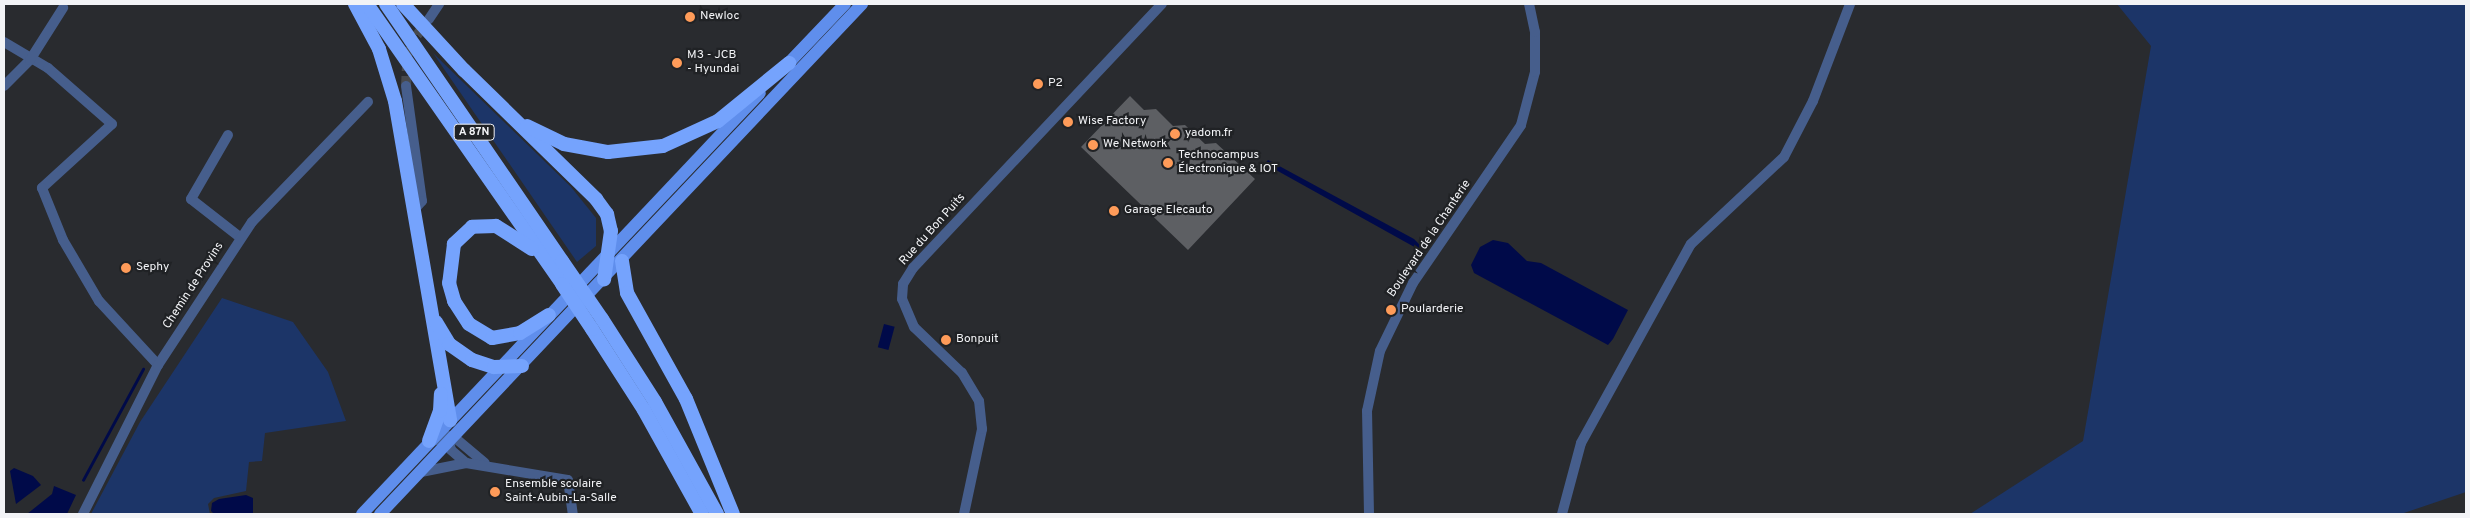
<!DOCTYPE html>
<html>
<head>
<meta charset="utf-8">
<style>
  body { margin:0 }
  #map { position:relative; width:2470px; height:518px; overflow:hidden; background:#292b2f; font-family:Overpass,sans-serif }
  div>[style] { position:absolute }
  .green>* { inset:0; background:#1c3568 }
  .water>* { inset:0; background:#000a49; transform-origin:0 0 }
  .stream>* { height:2.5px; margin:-1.25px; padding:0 1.25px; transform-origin:1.25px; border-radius:1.25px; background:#000a49 }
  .building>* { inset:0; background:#5d5f63 }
  .minor-tunnel>* { height:10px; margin-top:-5px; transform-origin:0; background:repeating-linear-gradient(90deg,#47494d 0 10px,transparent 0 15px) }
  .minor>* { height:10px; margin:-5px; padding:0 5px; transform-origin:5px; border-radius:5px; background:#465e8c }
  .major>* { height:12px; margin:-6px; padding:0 6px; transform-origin:6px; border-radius:6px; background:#5f8eec }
  .highway>* { height:14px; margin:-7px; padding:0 7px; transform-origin:7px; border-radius:7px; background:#75a3fd }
  .highway-bridge>* { height:14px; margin:-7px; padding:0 7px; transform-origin:7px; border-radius:7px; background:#75a3fd }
  .dots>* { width:14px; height:14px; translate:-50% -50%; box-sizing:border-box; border:2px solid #202225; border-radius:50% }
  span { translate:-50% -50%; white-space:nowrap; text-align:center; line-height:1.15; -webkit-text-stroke:4.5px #202225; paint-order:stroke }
  .shield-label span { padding:1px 4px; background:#202225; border:1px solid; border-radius:4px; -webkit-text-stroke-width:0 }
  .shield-label { font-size:11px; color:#f2f3f6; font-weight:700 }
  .poi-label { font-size:12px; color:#f2f3f6 }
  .left { translate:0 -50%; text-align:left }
  .street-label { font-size:12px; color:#f2f3f6 }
  .frame { position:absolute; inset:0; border:5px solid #f2f3f6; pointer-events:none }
</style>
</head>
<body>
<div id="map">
  <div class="green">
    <i style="clip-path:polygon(2117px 4px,2466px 4px,2466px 492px,2401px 514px,1970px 514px,2083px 441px,2151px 46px)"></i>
    <i style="clip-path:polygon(433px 53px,571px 187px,596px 218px,596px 246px,577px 262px)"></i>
    <i style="clip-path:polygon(222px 298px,293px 322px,328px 372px,346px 421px,265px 433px,262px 461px,249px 462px,246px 491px,214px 498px,208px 504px,210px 514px,91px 514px,140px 422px)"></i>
  </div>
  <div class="water">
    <i style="clip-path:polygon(1268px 160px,1414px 239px,1421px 246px,1418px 249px,1276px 170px,1262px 167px)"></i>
    <i style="clip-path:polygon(1493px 240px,1508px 243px,1527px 261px,1541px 263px,1628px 310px,1613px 339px,1608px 345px,1474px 273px,1471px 265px,1480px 247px)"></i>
    <i style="left:884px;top:324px;width:11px;height:24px;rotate:15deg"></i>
    <i style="clip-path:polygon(14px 468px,33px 476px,41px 485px,16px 504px,10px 471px)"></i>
    <i style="clip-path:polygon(54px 486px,76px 495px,67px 514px,27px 514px,52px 494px)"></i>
    <i style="clip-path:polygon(246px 495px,253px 498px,253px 514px,214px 514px,211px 511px,212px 503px,219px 499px)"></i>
  </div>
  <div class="stream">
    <i style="left:83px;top:480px;width:126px;rotate:-61.6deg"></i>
  </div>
  <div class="building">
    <i style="clip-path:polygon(1130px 96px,1144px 110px,1156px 109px,1173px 126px,1185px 125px,1205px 144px,1216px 143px,1255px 179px,1188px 250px,1081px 147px)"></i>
  </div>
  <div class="minor-tunnel">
    <i style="left:406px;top:86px;width:39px;rotate:-87deg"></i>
    <i style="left:408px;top:47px;width:31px;rotate:-53deg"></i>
  </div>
  <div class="minor">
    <i style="left:429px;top:19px;width:18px;rotate:-56deg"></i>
    <i style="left:4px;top:42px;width:51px;rotate:30.6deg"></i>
    <i style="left:48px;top:68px;width:85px;rotate:41.2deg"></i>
    <i style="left:112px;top:124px;width:95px;rotate:137.6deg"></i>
    <i style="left:42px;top:188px;width:56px;rotate:68deg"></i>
    <i style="left:63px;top:240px;width:71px;rotate:59.5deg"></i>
    <i style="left:99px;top:301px;width:87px;rotate:47.3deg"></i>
    <i style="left:4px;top:86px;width:37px;rotate:-45deg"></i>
    <i style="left:30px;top:60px;width:62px;rotate:-57.6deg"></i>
    <i style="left:406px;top:86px;width:116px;rotate:82.1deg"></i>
    <i style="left:422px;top:201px;width:12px;rotate:132deg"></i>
    <i style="left:228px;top:135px;width:74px;rotate:120deg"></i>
    <i style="left:191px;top:199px;width:63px;rotate:38deg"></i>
    <i style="left:448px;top:436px;width:14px;rotate:78deg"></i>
    <i style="left:451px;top:450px;width:20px;rotate:41deg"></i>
    <i style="left:430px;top:441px;width:24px;rotate:-9deg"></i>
    <i style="left:454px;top:437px;width:40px;rotate:40deg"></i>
    <i style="left:421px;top:472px;width:46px;rotate:-11.3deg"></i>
    <i style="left:466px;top:463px;width:103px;rotate:9.5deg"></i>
    <i style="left:568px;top:480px;width:34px;rotate:82deg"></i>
    <i style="left:83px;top:514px;width:167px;rotate:-63.3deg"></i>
    <i style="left:158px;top:365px;width:171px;rotate:-56.7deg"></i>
    <i style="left:252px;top:222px;width:167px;rotate:-46deg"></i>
    <i style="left:964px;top:514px;width:87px;rotate:-78deg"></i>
    <i style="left:982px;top:429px;width:28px;rotate:-96deg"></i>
    <i style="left:979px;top:401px;width:33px;rotate:-121deg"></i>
    <i style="left:962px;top:373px;width:66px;rotate:-136.2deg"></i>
    <i style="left:914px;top:327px;width:30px;rotate:-113deg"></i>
    <i style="left:902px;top:299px;width:15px;rotate:-86deg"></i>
    <i style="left:903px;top:284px;width:19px;rotate:-58deg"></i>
    <i style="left:913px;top:268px;width:363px;rotate:-46.7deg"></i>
    <i style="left:1369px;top:514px;width:103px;rotate:-91.1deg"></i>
    <i style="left:1367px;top:411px;width:61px;rotate:-77.8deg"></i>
    <i style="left:1380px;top:351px;width:76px;rotate:-64.1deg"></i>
    <i style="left:1413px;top:283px;width:191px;rotate:-55.6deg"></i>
    <i style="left:1521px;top:125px;width:55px;rotate:-75.2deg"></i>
    <i style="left:1535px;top:72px;width:40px;rotate:-90deg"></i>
    <i style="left:1535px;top:32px;width:29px;rotate:-102deg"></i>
    <i style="left:1562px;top:514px;width:73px;rotate:-75deg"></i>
    <i style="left:1581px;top:443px;width:227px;rotate:-61.1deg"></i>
    <i style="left:1691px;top:244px;width:127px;rotate:-43.1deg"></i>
    <i style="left:1784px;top:157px;width:63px;rotate:-62.6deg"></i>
    <i style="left:1813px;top:101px;width:104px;rotate:-69.1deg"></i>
  </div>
  <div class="major">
    <i style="left:783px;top:69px;width:90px;rotate:-46.4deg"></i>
    <i style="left:362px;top:514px;width:579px;rotate:-46.61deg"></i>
    <i style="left:380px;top:514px;width:702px;rotate:-46.62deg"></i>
  </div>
  <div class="highway">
    <i style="left:355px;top:4px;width:51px;rotate:61.9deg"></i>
    <i style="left:379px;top:49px;width:54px;rotate:72.9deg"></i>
    <i style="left:395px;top:101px;width:324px;rotate:80.2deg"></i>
    <i style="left:367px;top:4px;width:341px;rotate:55.1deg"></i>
    <i style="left:386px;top:4px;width:311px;rotate:55.6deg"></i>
    <i style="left:403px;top:4px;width:90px;rotate:47.3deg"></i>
    <i style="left:464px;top:70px;width:185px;rotate:44.3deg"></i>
    <i style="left:596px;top:199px;width:19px;rotate:54deg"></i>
    <i style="left:607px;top:214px;width:17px;rotate:77deg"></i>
    <i style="left:611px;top:231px;width:49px;rotate:98.1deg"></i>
    <i style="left:527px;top:126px;width:41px;rotate:25.9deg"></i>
    <i style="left:564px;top:144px;width:45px;rotate:10.3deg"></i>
    <i style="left:608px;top:152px;width:55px;rotate:-6.2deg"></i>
    <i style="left:663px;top:146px;width:60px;rotate:-24.4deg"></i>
    <i style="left:718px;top:121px;width:92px;rotate:-39.2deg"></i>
    <i style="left:532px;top:249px;width:43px;rotate:-147.4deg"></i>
    <i style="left:496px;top:226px;width:24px;rotate:178deg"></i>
    <i style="left:472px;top:227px;width:25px;rotate:137deg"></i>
    <i style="left:454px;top:244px;width:39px;rotate:97deg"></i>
    <i style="left:449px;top:283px;width:19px;rotate:74deg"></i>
    <i style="left:454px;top:301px;width:27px;rotate:57deg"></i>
    <i style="left:469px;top:324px;width:27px;rotate:31deg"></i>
    <i style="left:492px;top:338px;width:28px;rotate:-10deg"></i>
    <i style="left:520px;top:333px;width:34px;rotate:-32deg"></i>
    <i style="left:622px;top:261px;width:32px;rotate:81deg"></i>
    <i style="left:627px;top:293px;width:121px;rotate:60.9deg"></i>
    <i style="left:686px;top:399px;width:124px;rotate:67.8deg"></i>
    <i style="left:602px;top:319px;width:98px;rotate:57.4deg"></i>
    <i style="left:655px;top:402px;width:128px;rotate:61deg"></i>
    <i style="left:436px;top:322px;width:26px;rotate:59deg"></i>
    <i style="left:449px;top:344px;width:28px;rotate:35deg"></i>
    <i style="left:472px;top:360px;width:23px;rotate:18deg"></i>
    <i style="left:494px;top:367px;width:28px;rotate:-2deg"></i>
    <i style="left:592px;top:329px;width:96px;rotate:57.3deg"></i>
    <i style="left:644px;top:410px;width:119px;rotate:60.9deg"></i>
    <i style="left:429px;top:441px;width:32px;rotate:-70deg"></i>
    <i style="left:440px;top:411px;width:17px;rotate:-87deg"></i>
  </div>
  <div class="highway-bridge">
    <i style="left:562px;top:261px;width:70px;rotate:55.4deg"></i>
    <i style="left:562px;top:284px;width:54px;rotate:56.3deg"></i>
  </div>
  <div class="dots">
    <i style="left:690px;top:17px;background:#fe9b59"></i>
    <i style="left:677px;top:63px;background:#fe9b59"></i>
    <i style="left:1038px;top:84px;background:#fe9b59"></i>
    <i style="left:1068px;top:122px;background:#fe9b59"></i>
    <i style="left:1175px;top:134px;background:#fe9b59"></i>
    <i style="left:1093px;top:145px;background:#fe9b59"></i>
    <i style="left:1168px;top:163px;background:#fe9b59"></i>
    <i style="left:1114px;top:211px;background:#fe9b59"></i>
    <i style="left:126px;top:268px;background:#fe9b59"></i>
    <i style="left:1391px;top:310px;background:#fe9b59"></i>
    <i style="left:946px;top:340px;background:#fe9b59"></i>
    <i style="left:495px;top:492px;background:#fe9b59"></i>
  </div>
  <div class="shield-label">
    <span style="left:474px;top:132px">A 87N</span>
  </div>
  <div class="poi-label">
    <span class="left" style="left:700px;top:17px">Newloc</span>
    <span class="left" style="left:687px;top:63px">M3 - JCB<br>- Hyundai</span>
    <span class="left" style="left:1048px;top:84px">P2</span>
    <span class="left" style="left:1078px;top:122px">Wise Factory</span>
    <span class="left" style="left:1185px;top:134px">yadom.fr</span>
    <span class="left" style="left:1103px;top:145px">We Network</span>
    <span class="left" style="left:1178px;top:163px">Technocampus<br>Électronique &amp; IOT</span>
    <span class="left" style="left:1124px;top:211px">Garage Elecauto</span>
    <span class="left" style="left:136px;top:268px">Sephy</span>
    <span class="left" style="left:1401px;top:310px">Poularderie</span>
    <span class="left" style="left:956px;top:340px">Bonpuit</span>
    <span class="left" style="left:505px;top:492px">Ensemble scolaire<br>Saint-Aubin-La-Salle</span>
  </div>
  <div class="street-label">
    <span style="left:933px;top:230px;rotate:-48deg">Rue du Bon Puits</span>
    <span style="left:1430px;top:239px;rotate:-56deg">Boulevard de la Chanterie</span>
    <span style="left:194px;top:286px;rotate:-57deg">Chemin de Provins</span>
  </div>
  <div class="frame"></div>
</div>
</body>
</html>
